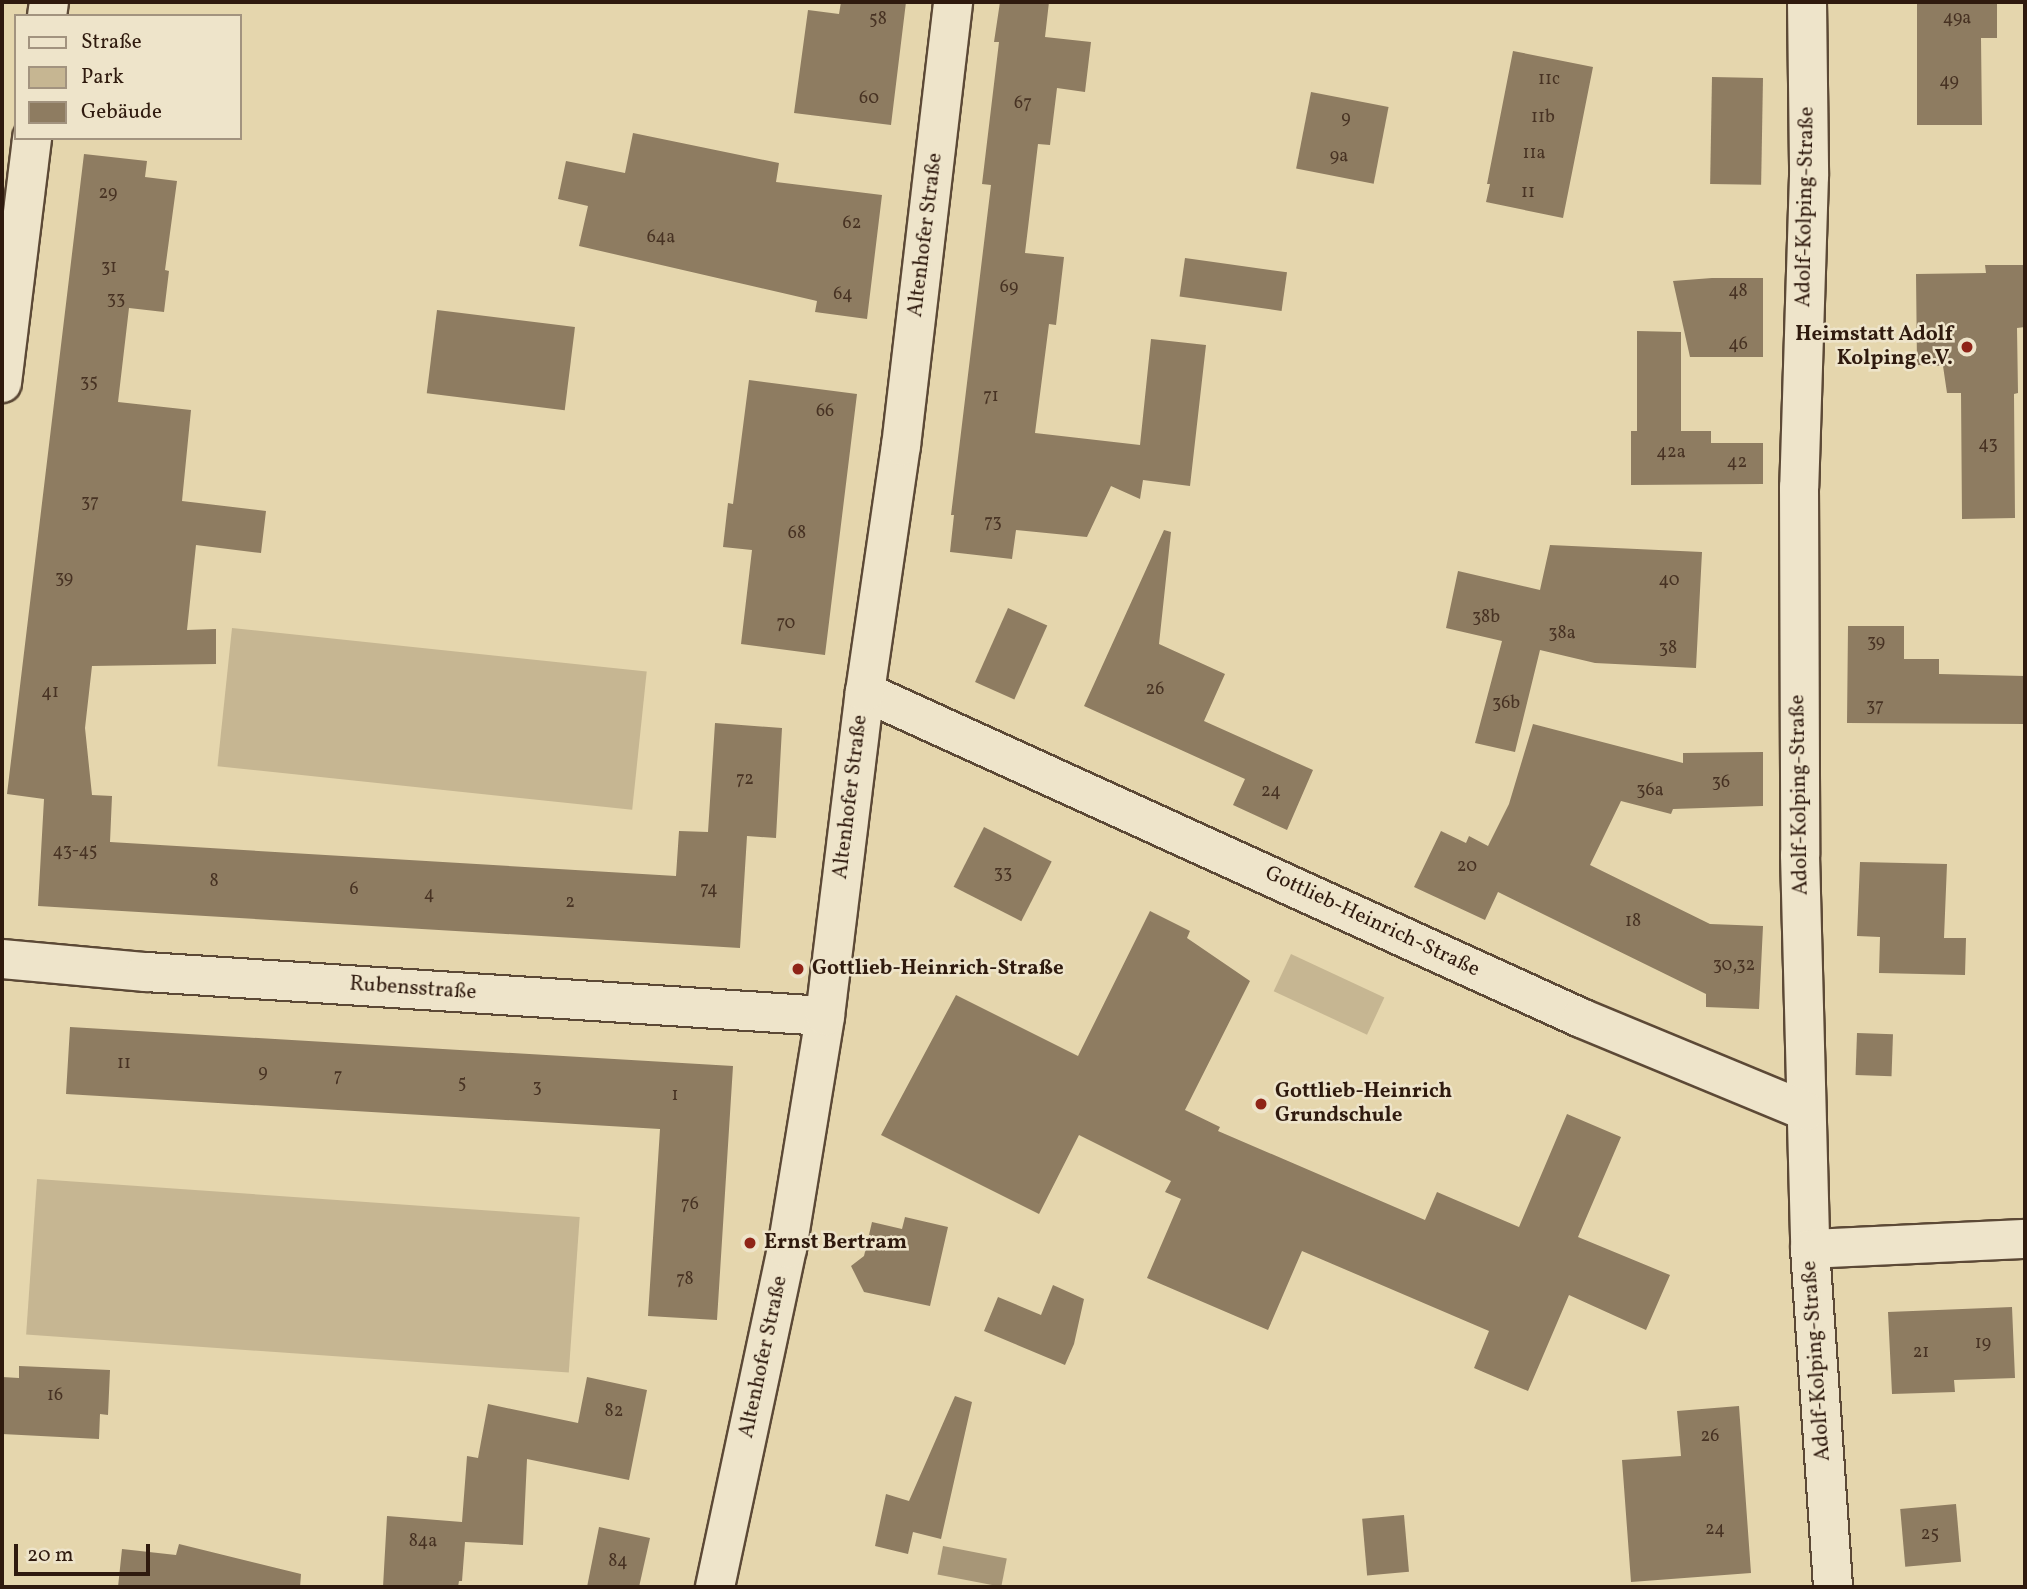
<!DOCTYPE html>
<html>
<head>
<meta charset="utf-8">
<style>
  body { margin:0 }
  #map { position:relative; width:2027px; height:1589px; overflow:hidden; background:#e5d6ad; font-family:Vollkorn,serif }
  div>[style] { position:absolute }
  .green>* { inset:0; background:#c6b692; transform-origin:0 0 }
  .water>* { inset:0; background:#a79677; transform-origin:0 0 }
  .building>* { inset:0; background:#8e7c61; transform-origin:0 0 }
  .roads { filter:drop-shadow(2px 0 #5c4936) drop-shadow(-2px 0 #5c4936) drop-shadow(0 2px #5c4936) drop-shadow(0 -2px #5c4936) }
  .street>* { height:38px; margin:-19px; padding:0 19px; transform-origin:19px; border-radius:19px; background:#eee4ca }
  .dots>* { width:19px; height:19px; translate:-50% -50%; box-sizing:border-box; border:4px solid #eee4ca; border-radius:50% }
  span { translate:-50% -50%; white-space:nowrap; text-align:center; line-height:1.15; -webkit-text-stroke:5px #eee4ca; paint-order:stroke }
  .number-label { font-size:18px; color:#473223 }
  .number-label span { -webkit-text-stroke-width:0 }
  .street-label { font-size:21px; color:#2f1a0e }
  .poi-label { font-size:21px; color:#2f1a0e; font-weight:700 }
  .right { translate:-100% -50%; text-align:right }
  .left { translate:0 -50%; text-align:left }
  .frame { position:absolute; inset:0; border:4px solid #2f1a0e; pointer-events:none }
  .legend { position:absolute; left:14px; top:14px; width:228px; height:126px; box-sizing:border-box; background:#eee4ca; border:2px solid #a2937f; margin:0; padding:9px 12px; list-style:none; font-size:21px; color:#2f1a0e }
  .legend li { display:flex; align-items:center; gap:14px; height:35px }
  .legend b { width:35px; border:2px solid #a2937f }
  .scale { position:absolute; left:14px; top:1544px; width:136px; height:32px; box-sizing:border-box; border:4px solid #2f1a0e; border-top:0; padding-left:9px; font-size:21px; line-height:24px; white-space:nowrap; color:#2f1a0e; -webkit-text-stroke:5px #eee4ca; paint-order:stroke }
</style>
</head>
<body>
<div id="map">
  <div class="green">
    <i style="left:232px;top:628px;width:417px;height:139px;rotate:6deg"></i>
    <i style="left:1291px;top:954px;width:103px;height:41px;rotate:25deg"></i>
    <i style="left:37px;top:1179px;width:544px;height:156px;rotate:4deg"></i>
  </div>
  <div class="water">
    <i style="left:943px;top:1546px;width:65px;height:29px;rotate:11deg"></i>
  </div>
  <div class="building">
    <i style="clip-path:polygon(841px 2px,906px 2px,891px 125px,794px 113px,808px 10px,839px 14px)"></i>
    <i style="clip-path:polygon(1000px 2px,1049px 2px,1045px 37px,1091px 42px,1085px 92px,1057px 88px,1050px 145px,1038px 144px,1025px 253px,1064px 257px,1056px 325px,1049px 324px,1035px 433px,1140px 445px,1151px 339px,1206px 345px,1190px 486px,1143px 480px,1140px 499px,1111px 486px,1087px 537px,1016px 530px,1012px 559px,950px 552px,954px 515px,951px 515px,991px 185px,982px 184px,999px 42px,994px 42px)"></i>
    <i style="clip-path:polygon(1917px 2px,1997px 2px,1997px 38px,1981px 38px,1982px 125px,1917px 125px)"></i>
    <i style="clip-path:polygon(1513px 51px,1593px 67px,1563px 218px,1486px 202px,1490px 184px,1487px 184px)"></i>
    <i style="left:1712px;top:77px;width:51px;height:107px;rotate:1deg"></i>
    <i style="left:1311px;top:92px;width:79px;height:78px;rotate:11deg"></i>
    <i style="clip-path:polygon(633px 133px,779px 163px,776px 182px,882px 195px,867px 319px,815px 312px,817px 301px,579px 246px,588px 206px,558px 199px,566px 161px,625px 173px)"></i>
    <i style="clip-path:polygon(84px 154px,147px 161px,145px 177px,177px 181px,165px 270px,169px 271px,164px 312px,129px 308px,118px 402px,191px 410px,182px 501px,266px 511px,261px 553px,196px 545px,187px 630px,216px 629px,216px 664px,92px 666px,85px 728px,92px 795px,112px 796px,110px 842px,676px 876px,679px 831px,708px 832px,715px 723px,782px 728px,776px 838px,747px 836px,740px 948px,38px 906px,44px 799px,7px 794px)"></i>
    <i style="left:1185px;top:258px;width:103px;height:39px;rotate:8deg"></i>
    <i style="clip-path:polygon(1985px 265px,2025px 265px,2025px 327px,2017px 328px,2018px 393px,2014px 394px,2015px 518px,1962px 519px,1961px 393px,1947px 393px,1943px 366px,1917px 365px,1916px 274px,1986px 273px)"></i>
    <i style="clip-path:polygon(1712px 278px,1763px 278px,1763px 357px,1690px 357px,1673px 281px)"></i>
    <i style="left:437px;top:310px;width:139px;height:84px;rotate:7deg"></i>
    <i style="clip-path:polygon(1637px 331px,1681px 332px,1681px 431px,1711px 431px,1711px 443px,1763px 443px,1763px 484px,1631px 485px,1631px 431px,1637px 431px)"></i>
    <i style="clip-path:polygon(749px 380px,857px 394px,825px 655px,741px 644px,752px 550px,723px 547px,728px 503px,733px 504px)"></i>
    <i style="clip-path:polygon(1164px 530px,1171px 532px,1159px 644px,1225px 674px,1204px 721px,1313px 770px,1287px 830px,1233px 805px,1245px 779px,1084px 706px)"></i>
    <i style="clip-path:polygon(1550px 545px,1702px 552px,1696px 668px,1595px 663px,1540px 650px,1515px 752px,1475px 743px,1502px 641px,1446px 628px,1458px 571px,1540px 590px)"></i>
    <i style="left:1008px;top:608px;width:43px;height:81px;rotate:24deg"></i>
    <i style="clip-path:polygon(1848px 626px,1904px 626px,1904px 659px,1939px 659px,1939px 674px,2025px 676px,2025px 724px,1847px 723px)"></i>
    <i style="clip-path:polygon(1533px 724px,1683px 763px,1683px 753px,1763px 752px,1763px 806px,1673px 809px,1671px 814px,1621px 801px,1590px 865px,1710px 924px,1763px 926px,1759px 1009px,1706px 1007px,1706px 994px,1498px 892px,1485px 920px,1414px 887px,1441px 831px,1466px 843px,1469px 836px,1488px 846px,1509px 804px)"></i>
    <i style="left:984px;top:827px;width:76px;height:67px;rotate:27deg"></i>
    <i style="clip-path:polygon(1860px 862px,1947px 864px,1944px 938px,1966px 938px,1965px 975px,1879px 973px,1880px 937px,1857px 936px)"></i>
    <i style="clip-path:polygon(1150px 911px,1190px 931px,1187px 938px,1250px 981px,1185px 1110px,1220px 1127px,1218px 1131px,1425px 1220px,1437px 1192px,1519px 1227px,1567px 1114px,1621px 1137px,1578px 1237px,1670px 1275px,1646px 1330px,1569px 1295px,1528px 1391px,1474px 1368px,1489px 1331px,1302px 1251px,1268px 1330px,1147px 1278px,1181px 1199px,1165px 1192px,1171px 1181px,1079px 1135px,1039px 1214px,881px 1135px,956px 995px,1078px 1056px)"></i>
    <i style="clip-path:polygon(70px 1027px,733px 1066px,717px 1320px,648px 1316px,660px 1129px,66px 1094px)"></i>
    <i style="left:1857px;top:1033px;width:36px;height:42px;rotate:2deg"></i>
    <i style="clip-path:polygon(905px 1217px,948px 1227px,930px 1306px,864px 1292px,851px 1266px,864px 1256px,872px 1222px,902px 1229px)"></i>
    <i style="clip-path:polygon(1053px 1285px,1084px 1299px,1074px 1344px,1065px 1365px,984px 1331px,998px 1297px,1041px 1315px)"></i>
    <i style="clip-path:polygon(2012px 1307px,2015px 1378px,1954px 1380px,1955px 1392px,1892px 1394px,1888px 1312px)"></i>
    <i style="clip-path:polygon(19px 1366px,110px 1370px,108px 1415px,100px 1414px,99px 1439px,2px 1434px,2px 1377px,19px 1378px)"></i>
    <i style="clip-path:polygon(587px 1377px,647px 1390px,629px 1480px,527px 1459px,523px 1545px,465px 1542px,462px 1581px,459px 1581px,458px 1587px,383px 1587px,387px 1516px,462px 1522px,467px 1456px,478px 1458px,488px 1404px,578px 1423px)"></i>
    <i style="clip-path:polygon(955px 1396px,972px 1402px,941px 1539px,913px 1532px,908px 1554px,875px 1546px,886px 1494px,909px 1501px)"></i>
    <i style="clip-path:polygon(1739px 1406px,1751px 1573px,1631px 1582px,1622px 1460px,1681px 1456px,1677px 1411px)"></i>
    <i style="left:1956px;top:1504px;width:58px;height:56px;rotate:85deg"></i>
    <i style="left:1404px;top:1515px;width:57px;height:42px;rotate:85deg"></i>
    <i style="clip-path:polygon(599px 1527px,650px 1538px,639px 1587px,587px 1587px)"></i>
    <i style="clip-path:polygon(179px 1544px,301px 1574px,300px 1587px,118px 1587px,122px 1549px,176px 1555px)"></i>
  </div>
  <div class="roads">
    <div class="street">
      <i style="left:1807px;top:2px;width:174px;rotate:89.3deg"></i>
      <i style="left:1809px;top:176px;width:311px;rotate:91.8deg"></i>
      <i style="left:1799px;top:487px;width:368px;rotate:89.8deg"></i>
      <i style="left:1800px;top:855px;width:394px;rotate:88.5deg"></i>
      <i style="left:1810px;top:1249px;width:339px;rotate:86.1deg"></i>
      <i style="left:47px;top:16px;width:14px;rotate:-82deg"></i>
      <i style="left:2px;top:383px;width:247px;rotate:-83deg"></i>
      <i style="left:865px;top:692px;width:787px;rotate:24.48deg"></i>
      <i style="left:1581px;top:1018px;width:243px;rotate:22.5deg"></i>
      <i style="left:2px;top:959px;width:145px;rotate:5.2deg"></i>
      <i style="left:146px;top:972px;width:680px;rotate:3.71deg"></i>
      <i style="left:1810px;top:1249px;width:215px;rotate:-2.7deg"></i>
      <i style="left:715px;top:1587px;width:346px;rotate:-78deg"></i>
      <i style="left:787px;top:1249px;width:236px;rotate:-80.7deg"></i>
      <i style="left:825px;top:1016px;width:326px;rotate:-83deg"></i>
      <i style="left:865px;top:692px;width:249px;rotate:-81.7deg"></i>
      <i style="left:901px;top:446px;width:447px;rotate:-83.3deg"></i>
    </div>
  </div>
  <div class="dots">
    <i style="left:1967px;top:347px;background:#8f2418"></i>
    <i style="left:798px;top:969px;background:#8f2418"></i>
    <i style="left:1261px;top:1104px;background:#8f2418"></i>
    <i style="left:750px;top:1243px;background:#8f2418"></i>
  </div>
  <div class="number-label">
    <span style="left:1957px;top:19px">49a</span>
    <span style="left:878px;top:20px">58</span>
    <span style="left:1549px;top:80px">11c</span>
    <span style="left:1949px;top:82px">49</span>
    <span style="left:869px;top:99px">60</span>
    <span style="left:1023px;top:104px">67</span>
    <span style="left:1543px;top:118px">11b</span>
    <span style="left:1346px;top:119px">9</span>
    <span style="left:1534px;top:154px">11a</span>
    <span style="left:1339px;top:157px">9a</span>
    <span style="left:1528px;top:193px">11</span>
    <span style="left:108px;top:194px">29</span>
    <span style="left:852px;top:224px">62</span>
    <span style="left:661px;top:238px">64a</span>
    <span style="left:109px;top:268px">31</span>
    <span style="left:1009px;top:288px">69</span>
    <span style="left:1738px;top:292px">48</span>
    <span style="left:843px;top:295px">64</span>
    <span style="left:116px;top:300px">33</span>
    <span style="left:1738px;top:345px">46</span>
    <span style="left:89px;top:383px">35</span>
    <span style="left:991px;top:397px">71</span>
    <span style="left:825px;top:412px">66</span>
    <span style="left:1988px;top:445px">43</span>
    <span style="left:1671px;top:453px">42a</span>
    <span style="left:1737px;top:463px">42</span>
    <span style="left:90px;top:503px">37</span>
    <span style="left:993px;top:523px">73</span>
    <span style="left:797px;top:534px">68</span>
    <span style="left:64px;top:579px">39</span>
    <span style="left:1669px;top:581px">40</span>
    <span style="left:1486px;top:618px">38b</span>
    <span style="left:786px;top:624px">70</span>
    <span style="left:1562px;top:634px">38a</span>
    <span style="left:1876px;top:643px">39</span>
    <span style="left:1668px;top:649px">38</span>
    <span style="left:1155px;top:690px">26</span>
    <span style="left:50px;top:693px">41</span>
    <span style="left:1506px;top:704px">36b</span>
    <span style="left:1875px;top:707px">37</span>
    <span style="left:745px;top:780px">72</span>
    <span style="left:1721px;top:783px">36</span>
    <span style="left:1650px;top:791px">36a</span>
    <span style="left:1271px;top:792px">24</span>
    <span style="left:75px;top:852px">43-45</span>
    <span style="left:1467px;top:867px">20</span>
    <span style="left:1003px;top:874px">33</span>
    <span style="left:214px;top:882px">8</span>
    <span style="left:354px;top:890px">6</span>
    <span style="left:709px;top:890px">74</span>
    <span style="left:429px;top:895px">4</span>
    <span style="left:570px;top:903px">2</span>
    <span style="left:1633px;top:922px">18</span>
    <span style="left:1734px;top:966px">30,32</span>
    <span style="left:124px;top:1064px">11</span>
    <span style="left:263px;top:1073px">9</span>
    <span style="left:338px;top:1077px">7</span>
    <span style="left:462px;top:1084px">5</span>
    <span style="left:537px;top:1088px">3</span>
    <span style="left:675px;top:1096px">1</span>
    <span style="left:690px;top:1205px">76</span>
    <span style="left:685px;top:1280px">78</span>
    <span style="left:1983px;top:1344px">19</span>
    <span style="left:1921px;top:1353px">21</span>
    <span style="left:55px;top:1396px">16</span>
    <span style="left:614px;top:1412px">82</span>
    <span style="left:1710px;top:1437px">26</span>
    <span style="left:1715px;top:1530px">24</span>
    <span style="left:1930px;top:1535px">25</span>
    <span style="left:423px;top:1542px">84a</span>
    <span style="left:618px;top:1562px">84</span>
  </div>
  <div class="street-label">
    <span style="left:1806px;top:207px;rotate:-89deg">Adolf-Kolping-Straße</span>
    <span style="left:926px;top:235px;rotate:-83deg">Altenhofer Straße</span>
    <span style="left:1800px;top:795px;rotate:-91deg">Adolf-Kolping-Straße</span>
    <span style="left:851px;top:797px;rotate:-83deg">Altenhofer Straße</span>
    <span style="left:1372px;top:922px;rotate:25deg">Gottlieb-Heinrich-Straße</span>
    <span style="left:413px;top:989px;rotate:4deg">Rubensstraße</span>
    <span style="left:764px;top:1357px;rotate:-78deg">Altenhofer Straße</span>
    <span style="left:1817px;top:1361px;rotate:-94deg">Adolf-Kolping-Straße</span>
  </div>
  <div class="poi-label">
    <span class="right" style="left:1953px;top:347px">Heimstatt Adolf<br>Kolping e.V.</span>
    <span class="left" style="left:812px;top:969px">Gottlieb-Heinrich-Straße</span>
    <span class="left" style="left:1275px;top:1104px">Gottlieb-Heinrich<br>Grundschule</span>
    <span class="left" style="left:764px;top:1243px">Ernst Bertram</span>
  </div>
  <div class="frame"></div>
  <ul class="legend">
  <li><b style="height:9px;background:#eee4ca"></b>Straße</li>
  <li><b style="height:19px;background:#c6b692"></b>Park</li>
  <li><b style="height:19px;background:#8e7c61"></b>Gebäude</li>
  </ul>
  <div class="scale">20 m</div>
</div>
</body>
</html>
